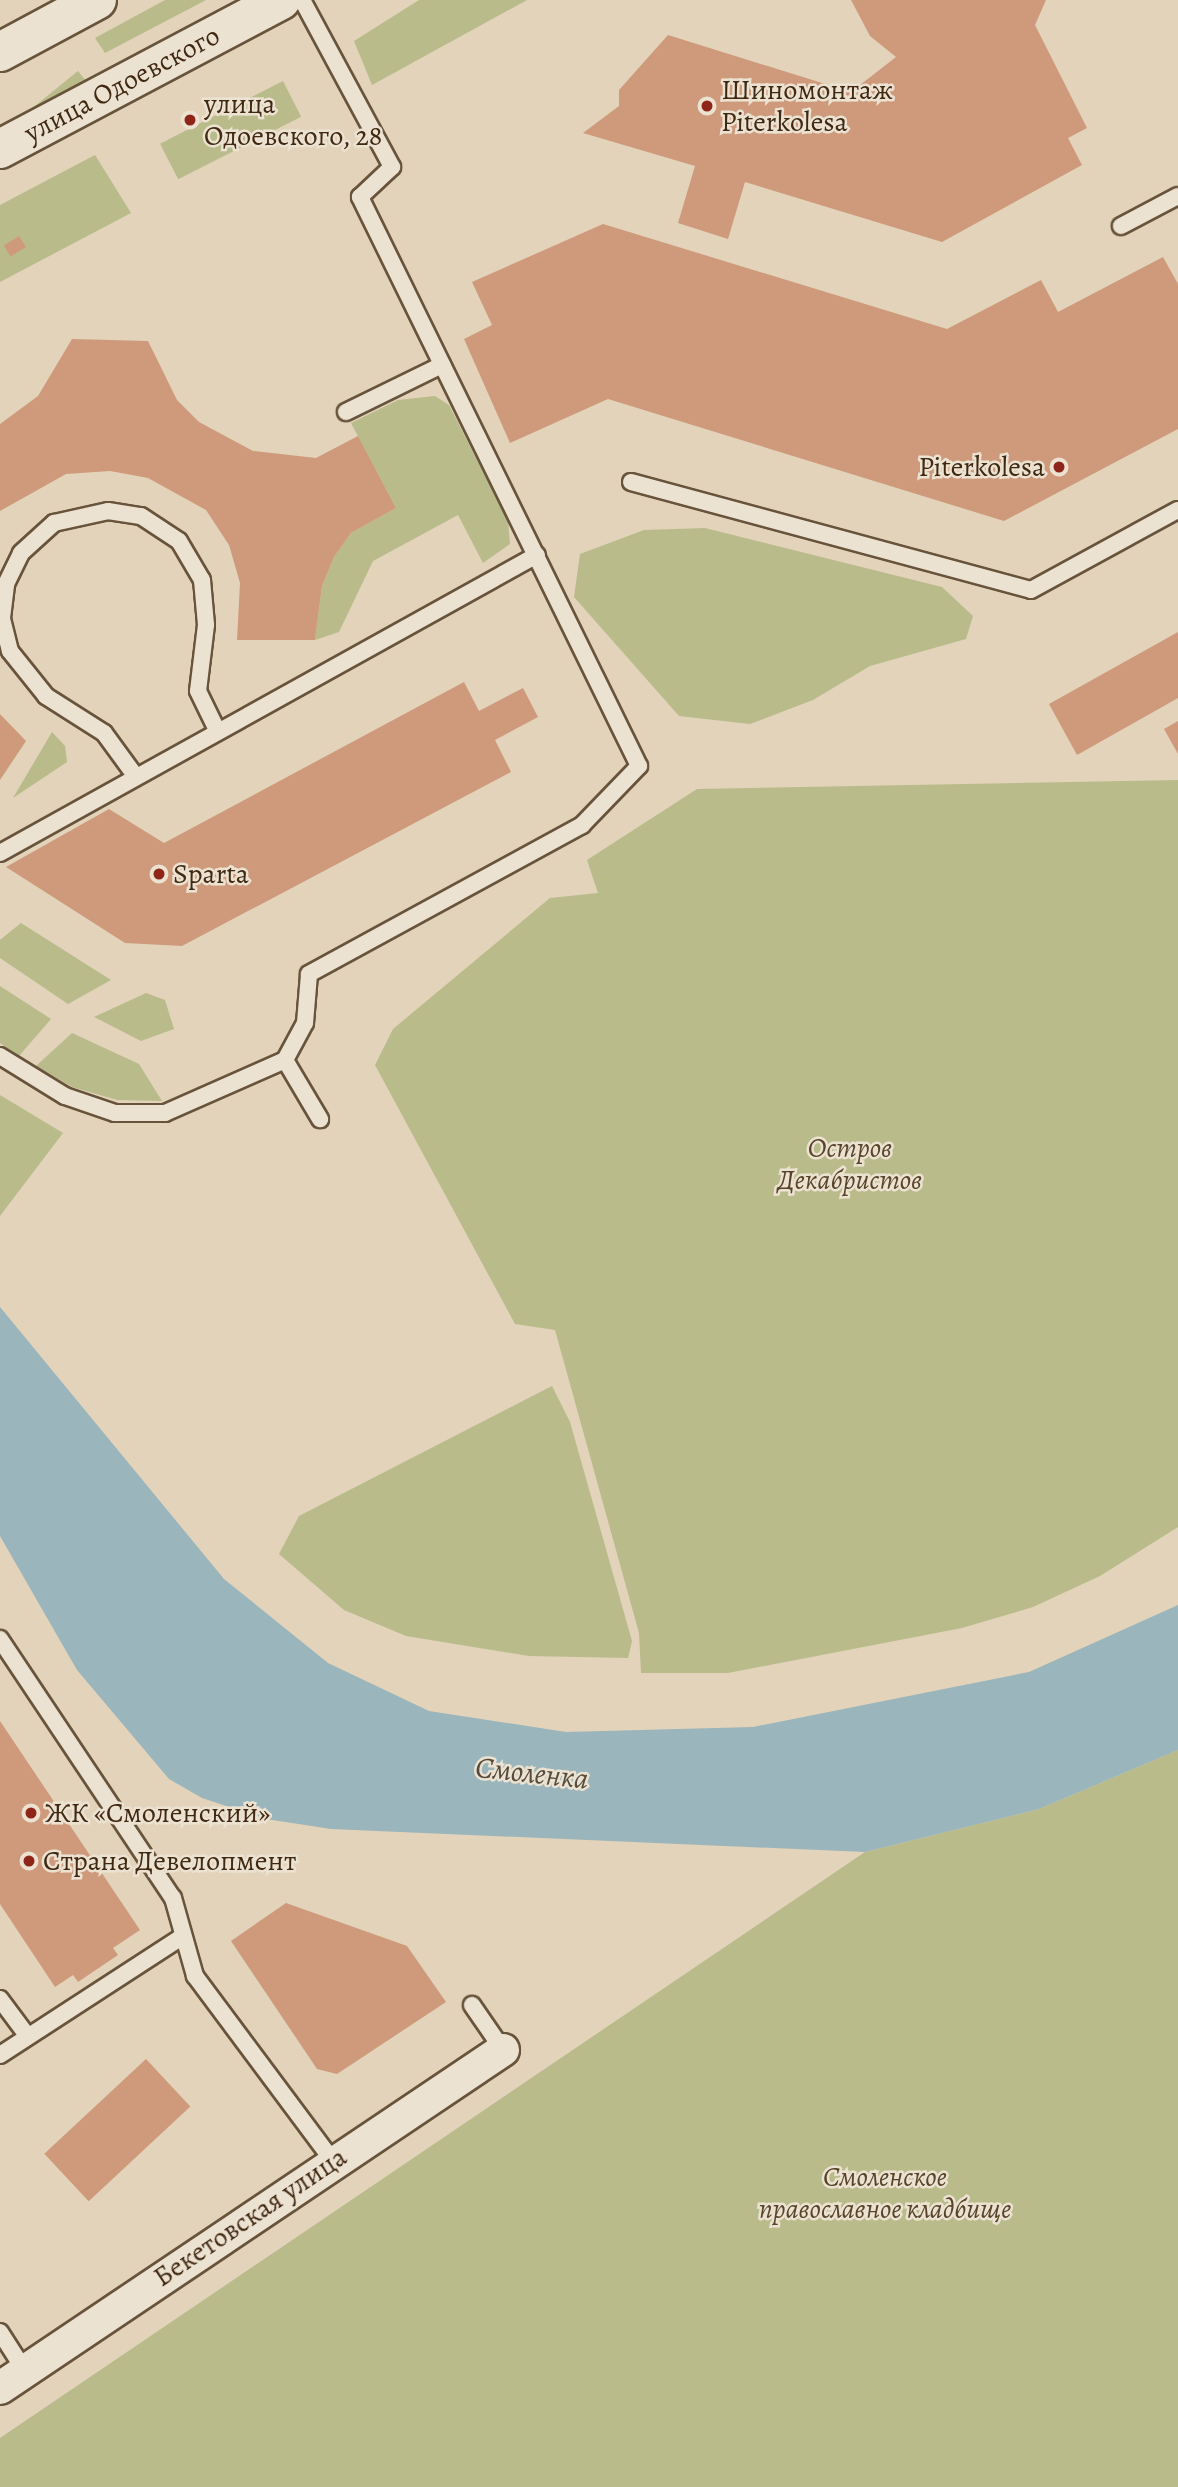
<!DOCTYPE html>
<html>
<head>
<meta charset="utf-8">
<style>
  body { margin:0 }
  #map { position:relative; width:1178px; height:2487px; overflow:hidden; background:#e2d3ba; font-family:Alegreya,serif }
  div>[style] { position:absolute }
  .green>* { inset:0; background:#b9bb8b; transform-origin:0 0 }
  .water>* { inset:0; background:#9ab5bb }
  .building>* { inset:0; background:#ce9a7b; transform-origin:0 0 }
  .roads { filter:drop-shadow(2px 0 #68533b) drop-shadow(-2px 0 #68533b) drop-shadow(0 2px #68533b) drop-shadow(0 -2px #68533b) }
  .lane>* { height:16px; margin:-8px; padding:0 8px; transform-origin:8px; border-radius:8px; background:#ece2d2 }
  .street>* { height:32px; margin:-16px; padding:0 16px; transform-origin:16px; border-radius:16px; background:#ece2d2 }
  .secondary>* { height:38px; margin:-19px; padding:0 19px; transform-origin:19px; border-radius:19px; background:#ece2d2 }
  .dots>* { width:19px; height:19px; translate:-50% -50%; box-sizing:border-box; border:4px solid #ece2d2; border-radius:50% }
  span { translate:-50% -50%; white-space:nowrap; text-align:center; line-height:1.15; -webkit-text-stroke:5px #ece2d2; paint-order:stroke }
  .street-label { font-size:28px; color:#402811 }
  .poi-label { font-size:28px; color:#402811 }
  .left { translate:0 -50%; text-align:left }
  .right { translate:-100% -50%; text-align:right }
  .park-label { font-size:28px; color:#584529; font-style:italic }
  .water-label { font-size:30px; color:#564b3c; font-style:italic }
</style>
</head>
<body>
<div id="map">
  <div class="green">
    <i style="clip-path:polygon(165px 0,206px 0,105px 53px,95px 38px)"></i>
    <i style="clip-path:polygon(419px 0,527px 0,372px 85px,354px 41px)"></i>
    <i style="left:78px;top:71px;width:14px;height:88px;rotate:51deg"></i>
    <i style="left:283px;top:81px;width:40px;height:138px;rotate:63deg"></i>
    <i style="clip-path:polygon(95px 155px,131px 213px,0 282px,0 205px)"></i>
    <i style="clip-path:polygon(435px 396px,449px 405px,508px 521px,510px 544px,483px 563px,458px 515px,373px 561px,339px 632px,315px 640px,322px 586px,334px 557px,351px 533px,396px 508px,351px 423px,398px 400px)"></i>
    <i style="clip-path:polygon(705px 528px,942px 587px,973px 616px,966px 639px,870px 666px,813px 700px,750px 724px,679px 716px,574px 597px,580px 554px,644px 530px)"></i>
    <i style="clip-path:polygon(52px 732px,65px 746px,67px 762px,13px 798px)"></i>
    <i style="clip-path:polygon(1178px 780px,1178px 1527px,1100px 1576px,1033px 1607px,962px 1628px,728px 1673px,641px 1673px,639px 1633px,555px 1330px,515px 1324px,375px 1065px,393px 1029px,550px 898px,598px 893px,587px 860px,697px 789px)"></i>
    <i style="clip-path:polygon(21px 923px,111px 980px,68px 1004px,0 958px,0 940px)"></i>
    <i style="clip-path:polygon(0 986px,51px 1019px,19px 1056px,0 1043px)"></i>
    <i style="clip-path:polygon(146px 993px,165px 1000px,174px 1029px,141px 1041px,94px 1017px)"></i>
    <i style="clip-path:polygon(72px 1033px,139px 1064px,162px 1101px,117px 1100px,72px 1087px,36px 1066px)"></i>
    <i style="clip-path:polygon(0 1095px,63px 1133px,0 1216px)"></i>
    <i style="clip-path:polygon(552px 1386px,570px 1422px,632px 1641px,628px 1658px,529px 1656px,406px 1636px,344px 1610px,279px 1554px,299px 1516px)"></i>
    <i style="clip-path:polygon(1178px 1750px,1178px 2487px,0 2487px,0 2438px,865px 1852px,1039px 1809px)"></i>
  </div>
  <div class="water">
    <i style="clip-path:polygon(0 1307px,224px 1579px,328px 1663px,429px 1711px,566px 1732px,753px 1727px,1029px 1672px,1178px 1605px,1178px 1750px,1039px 1809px,865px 1852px,331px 1829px,266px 1819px,202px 1798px,169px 1779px,77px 1670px,0 1536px)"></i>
  </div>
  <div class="building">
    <i style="clip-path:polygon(851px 0,1046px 0,1035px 25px,1087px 128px,1068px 138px,1082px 165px,942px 242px,745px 182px,728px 239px,678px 223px,695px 166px,583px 133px,619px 106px,619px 90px,668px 35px,851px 92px,896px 57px,870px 36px)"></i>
    <i style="clip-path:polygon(603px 224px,947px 329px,1041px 280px,1058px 312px,1163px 257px,1178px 284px,1178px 429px,1004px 521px,608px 399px,510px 443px,464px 339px,492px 325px,472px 282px)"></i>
    <i style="left:19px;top:236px;width:13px;height:18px;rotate:58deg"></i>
    <i style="clip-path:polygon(72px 339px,148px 341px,177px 400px,199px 422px,253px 451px,316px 458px,358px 436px,396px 508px,351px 533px,334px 557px,322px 586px,315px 640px,237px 640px,240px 583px,229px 545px,206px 510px,148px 478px,110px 471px,66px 474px,0 511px,0 424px,38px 396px)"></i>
    <i style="clip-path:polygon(1178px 632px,1178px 698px,1077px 755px,1049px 704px)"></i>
    <i style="clip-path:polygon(464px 682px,479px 711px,523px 688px,538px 717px,495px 740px,511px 772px,182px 946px,125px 943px,6px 867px,109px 809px,164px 843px)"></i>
    <i style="clip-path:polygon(0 714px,26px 741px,0 780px)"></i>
    <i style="clip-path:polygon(1178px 721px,1178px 754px,1164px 729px)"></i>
    <i style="clip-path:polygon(0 1721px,140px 1930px,113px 1948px,118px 1955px,78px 1982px,73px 1975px,55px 1987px,0 1904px)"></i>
    <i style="clip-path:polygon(286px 1903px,407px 1946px,446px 2002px,337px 2074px,317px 2069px,231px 1941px)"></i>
    <i style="left:146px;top:2059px;width:65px;height:139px;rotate:47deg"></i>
  </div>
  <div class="roads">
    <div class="lane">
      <i style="left:1121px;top:226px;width:64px;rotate:-27.8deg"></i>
      <i style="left:346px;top:412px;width:107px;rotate:-26.1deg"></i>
      <i style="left:631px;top:482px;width:414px;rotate:15.1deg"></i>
      <i style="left:1031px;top:590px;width:167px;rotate:-28.6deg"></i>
      <i style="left:134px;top:774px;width:51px;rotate:-126.2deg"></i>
      <i style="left:104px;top:733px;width:69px;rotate:-147.5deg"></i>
      <i style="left:46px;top:696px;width:58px;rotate:-128.7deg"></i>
      <i style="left:10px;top:651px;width:34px;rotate:-104deg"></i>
      <i style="left:2px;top:618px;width:34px;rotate:-83deg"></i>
      <i style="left:6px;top:584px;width:34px;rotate:-64deg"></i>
      <i style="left:21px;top:553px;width:45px;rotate:-42.3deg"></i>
      <i style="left:54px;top:523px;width:55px;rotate:-12.5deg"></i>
      <i style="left:108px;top:511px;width:33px;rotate:9deg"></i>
      <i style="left:141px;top:516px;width:45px;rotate:33.3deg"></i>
      <i style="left:179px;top:541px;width:45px;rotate:59.5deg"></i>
      <i style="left:202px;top:580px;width:45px;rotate:84.9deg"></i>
      <i style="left:206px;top:625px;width:66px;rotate:96.9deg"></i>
      <i style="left:198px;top:691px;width:43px;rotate:64deg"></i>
      <i style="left:0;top:853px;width:614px;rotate:-29.03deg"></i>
      <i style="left:0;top:1056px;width:76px;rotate:31.6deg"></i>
      <i style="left:65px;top:1096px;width:53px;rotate:18.8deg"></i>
      <i style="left:115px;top:1113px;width:50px"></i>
      <i style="left:165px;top:1113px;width:131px;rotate:-23.8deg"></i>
      <i style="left:285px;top:1060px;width:42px;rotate:-61.6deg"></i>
      <i style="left:305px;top:1023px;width:49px;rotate:-85.3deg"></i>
      <i style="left:309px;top:974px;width:311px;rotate:-28.6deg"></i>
      <i style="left:582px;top:825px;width:82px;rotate:-46deg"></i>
      <i style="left:639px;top:766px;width:634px;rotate:-116.12deg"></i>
      <i style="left:360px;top:197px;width:44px;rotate:-43.2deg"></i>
      <i style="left:392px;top:167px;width:190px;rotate:-118.3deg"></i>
      <i style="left:285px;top:1060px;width:69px;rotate:59.3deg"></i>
      <i style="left:0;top:1639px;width:311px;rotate:56.3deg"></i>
      <i style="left:173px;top:1898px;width:81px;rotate:74.2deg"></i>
      <i style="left:195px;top:1976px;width:229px;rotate:53.3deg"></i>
      <i style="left:0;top:1999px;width:44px;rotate:53.4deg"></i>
      <i style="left:472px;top:2005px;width:55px;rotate:55.4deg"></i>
      <i style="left:0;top:2055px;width:218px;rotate:-33deg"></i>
      <i style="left:0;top:2332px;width:46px;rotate:57.3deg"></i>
    </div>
    <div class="street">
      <i style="left:0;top:2388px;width:606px;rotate:-33.9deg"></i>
    </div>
    <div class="secondary">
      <i style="left:0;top:52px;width:110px;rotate:-28.2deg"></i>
      <i style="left:0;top:149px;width:318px;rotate:-27.9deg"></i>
    </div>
  </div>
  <div class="dots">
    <i style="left:707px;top:106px;background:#8f2418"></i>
    <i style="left:190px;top:120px;background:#8f2418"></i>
    <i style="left:1059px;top:467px;background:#8f2418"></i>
    <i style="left:159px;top:874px;background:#8f2418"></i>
    <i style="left:31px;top:1813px;background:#8f2418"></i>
    <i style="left:29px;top:1861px;background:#8f2418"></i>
  </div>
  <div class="street-label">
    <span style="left:122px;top:84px;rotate:-28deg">улица Одоевского</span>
    <span style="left:250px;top:2217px;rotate:-34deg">Бекетовская улица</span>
  </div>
  <div class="poi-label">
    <span class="left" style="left:721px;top:106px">Шиномонтаж<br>Piterkolesa</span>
    <span class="left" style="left:204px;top:120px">улица<br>Одоевского, 28</span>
    <span class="right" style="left:1045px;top:467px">Piterkolesa</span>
    <span class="left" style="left:173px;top:874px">Sparta</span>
    <span class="left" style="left:45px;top:1813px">ЖК «Смоленский»</span>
    <span class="left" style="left:43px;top:1861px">Страна Девелопмент</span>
  </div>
  <div class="park-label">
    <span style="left:850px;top:1164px">Остров<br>Декабристов</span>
    <span style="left:885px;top:2193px">Смоленское<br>православное кладбище</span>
  </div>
  <div class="water-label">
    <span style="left:532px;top:1773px;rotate:6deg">Смоленка</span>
  </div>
</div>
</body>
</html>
